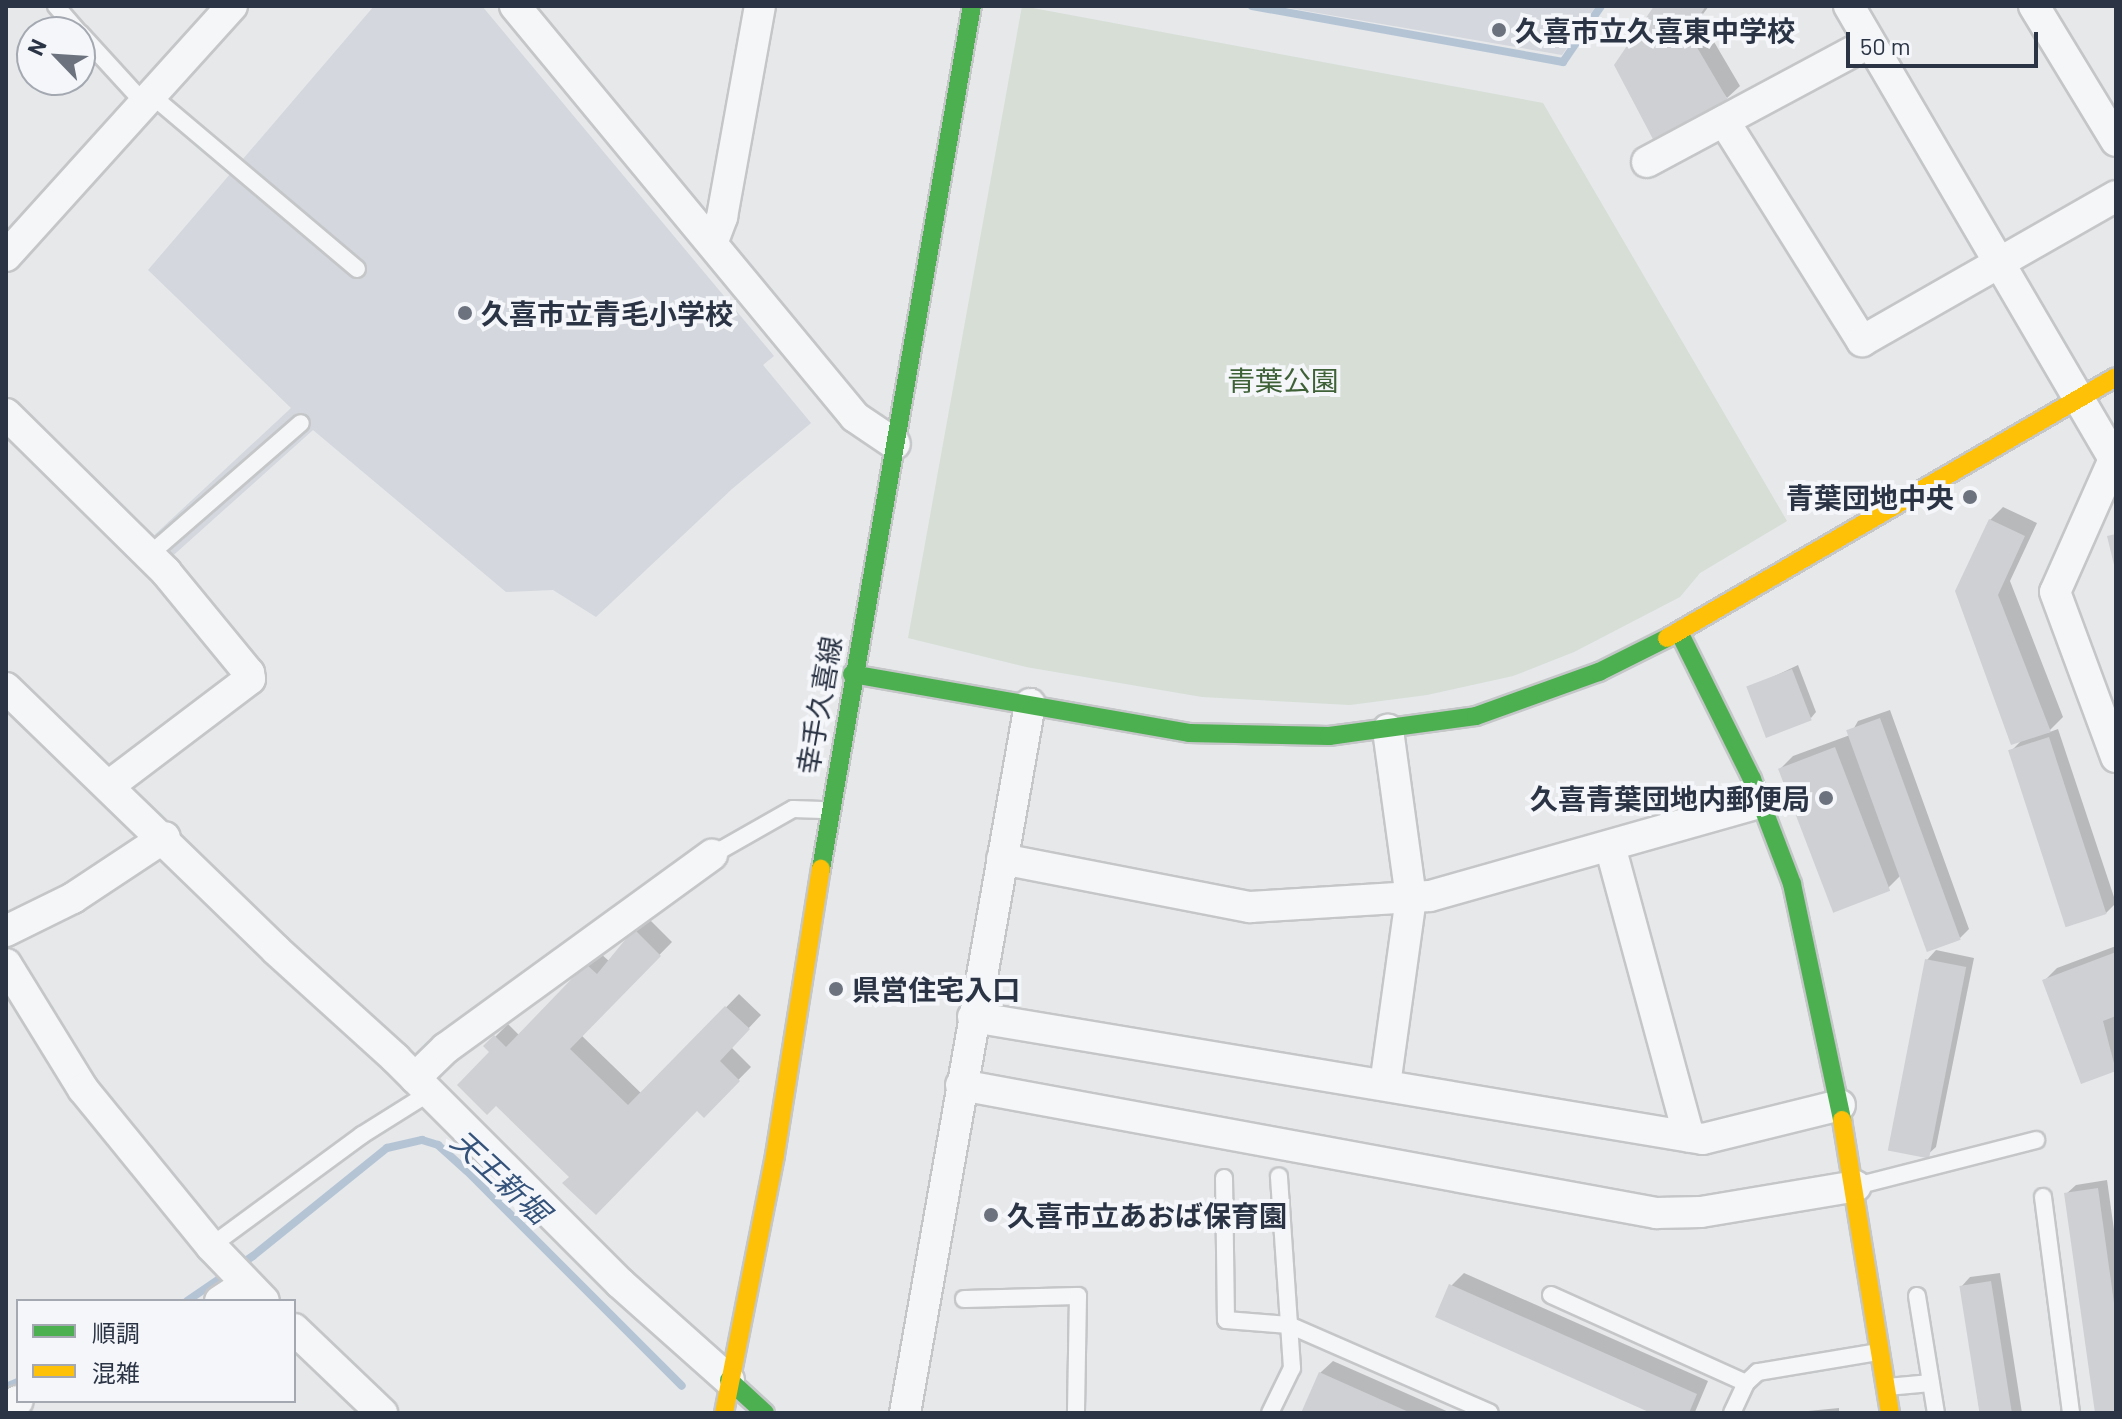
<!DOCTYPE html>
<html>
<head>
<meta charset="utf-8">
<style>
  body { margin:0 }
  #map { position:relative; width:2122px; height:1419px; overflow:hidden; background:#e6e8ea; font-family:Barlow,"Noto Sans JP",sans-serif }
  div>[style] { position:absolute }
  .built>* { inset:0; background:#d4d7dd }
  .green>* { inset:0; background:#d6ded6 }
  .shadow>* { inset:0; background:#0003 }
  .stream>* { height:8px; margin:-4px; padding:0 4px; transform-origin:4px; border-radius:4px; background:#b4c4d5 }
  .building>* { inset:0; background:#ced0d3; transform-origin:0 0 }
  .roads { filter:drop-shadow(2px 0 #c4c6c8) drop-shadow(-2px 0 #c4c6c8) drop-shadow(0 2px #c4c6c8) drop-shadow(0 -2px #c4c6c8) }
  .lane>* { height:16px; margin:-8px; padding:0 8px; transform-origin:8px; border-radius:8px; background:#f5f6f7 }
  .street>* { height:30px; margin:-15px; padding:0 15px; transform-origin:15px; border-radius:15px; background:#f5f6f7 }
  .fast>* { height:18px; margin:-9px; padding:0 9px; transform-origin:9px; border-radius:9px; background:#4caf50 }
  .slow>* { height:18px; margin:-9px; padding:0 9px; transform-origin:9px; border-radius:9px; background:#ffc107 }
  .dots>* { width:22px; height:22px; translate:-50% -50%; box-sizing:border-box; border:4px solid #f4f6f9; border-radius:50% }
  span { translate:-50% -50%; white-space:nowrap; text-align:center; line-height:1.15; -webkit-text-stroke:8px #f4f6f9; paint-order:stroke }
  .poi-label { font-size:28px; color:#2b3445; font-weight:700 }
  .left { translate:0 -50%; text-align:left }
  .right { translate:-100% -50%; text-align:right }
  .park-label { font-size:28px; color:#3f6138 }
  .street-label { font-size:28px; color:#2b3445 }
  .water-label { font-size:30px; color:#34527a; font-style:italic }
  .frame { position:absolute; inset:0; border:8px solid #2b3445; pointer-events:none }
  .legend { position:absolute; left:16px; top:1299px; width:280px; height:104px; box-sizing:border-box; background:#f4f6f9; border:2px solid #a4a8b1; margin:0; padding:10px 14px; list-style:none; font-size:24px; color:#2b3445 }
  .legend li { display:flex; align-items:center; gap:16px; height:40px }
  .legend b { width:40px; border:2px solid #a4a8b1 }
  .north { position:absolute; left:16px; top:16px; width:80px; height:80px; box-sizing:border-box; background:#f4f6f9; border:2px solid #a4a8b1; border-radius:50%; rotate:295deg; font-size:22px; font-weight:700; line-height:32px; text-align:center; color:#2b3445 }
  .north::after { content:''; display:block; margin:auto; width:28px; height:36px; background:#6c737f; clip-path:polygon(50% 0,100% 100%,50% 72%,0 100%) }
  .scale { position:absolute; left:1846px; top:32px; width:192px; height:36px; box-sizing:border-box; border:4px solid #2b3445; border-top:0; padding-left:10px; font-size:24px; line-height:28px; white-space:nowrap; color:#2b3445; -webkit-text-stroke:6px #f4f6f9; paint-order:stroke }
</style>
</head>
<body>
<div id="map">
  <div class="built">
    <i style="clip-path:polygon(374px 6px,482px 6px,774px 356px,763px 365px,811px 423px,732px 489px,596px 617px,553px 590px,506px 592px,313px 430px,167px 561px,148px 541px,291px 408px,148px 270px)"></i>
    <i style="clip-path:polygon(1277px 6px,1596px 6px,1562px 55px)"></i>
  </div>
  <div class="green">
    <i style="clip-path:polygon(1022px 6px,1543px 103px,1787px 521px,1700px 573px,1680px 597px,1574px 652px,1513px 676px,1427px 695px,1350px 705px,1202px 697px,1026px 667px,908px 638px)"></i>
  </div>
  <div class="shadow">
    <i style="clip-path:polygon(1657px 6px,1709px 6px,1700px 18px,1740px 86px,1727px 98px)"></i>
    <i style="clip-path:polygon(2003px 507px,2037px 523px,2010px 581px,2063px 717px,2047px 733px,2058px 729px,2116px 903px,2106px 913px,2010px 752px,2023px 739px,2012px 743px,1990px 520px)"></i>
    <i style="clip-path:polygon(1798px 665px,1816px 712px,1811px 718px,1749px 688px)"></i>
    <i style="clip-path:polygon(1890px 710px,1969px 929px,1960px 938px,1901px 875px,1887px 889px,1780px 769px,1793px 756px,1850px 735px,1858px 721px)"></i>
    <i style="clip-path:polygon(648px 918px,672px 942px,581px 1035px,642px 1094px,739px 994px,761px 1015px,731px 1047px,751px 1067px,704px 1115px,697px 1108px,571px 1177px,486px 1046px,508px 1024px,520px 1036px,600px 953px,610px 962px)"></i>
    <i style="clip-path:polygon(2116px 946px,2116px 1069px,2082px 1082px,2045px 980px,2057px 968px)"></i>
    <i style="clip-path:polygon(1936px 950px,1974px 958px,1936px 1147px,1926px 1156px,1927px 960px)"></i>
    <i style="clip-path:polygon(2107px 1180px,2116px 1244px,2116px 1413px,2097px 1413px,2066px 1194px,2076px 1185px)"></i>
    <i style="clip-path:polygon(1464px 1273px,1708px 1381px,1695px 1412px,1656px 1413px,1451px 1286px)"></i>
    <i style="clip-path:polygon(2000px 1273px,2022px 1413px,1980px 1413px,1961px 1287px,1970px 1277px)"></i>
    <i style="clip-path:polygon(1333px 1361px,1451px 1413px,1303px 1413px,1320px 1373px)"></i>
    <i style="clip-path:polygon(1839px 1408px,1839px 1413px,1798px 1413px,1798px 1412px)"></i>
  </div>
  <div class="stream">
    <i style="left:1252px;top:6px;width:316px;rotate:10.2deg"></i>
    <i style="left:1563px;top:62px;width:68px;rotate:-55.8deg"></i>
    <i style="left:187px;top:1301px;width:80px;rotate:-34.3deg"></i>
    <i style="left:253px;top:1256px;width:172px;rotate:-38.9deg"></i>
    <i style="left:387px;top:1148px;width:36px;rotate:-13deg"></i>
    <i style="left:422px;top:1140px;width:17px;rotate:17deg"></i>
    <i style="left:438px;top:1145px;width:38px;rotate:42deg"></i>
    <i style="left:466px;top:1170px;width:305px;rotate:45deg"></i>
    <i style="left:6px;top:1387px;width:13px;rotate:-23deg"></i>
  </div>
  <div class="building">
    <i style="clip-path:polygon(1654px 6px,1706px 6px,1688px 32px,1728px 100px,1655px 143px,1614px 65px)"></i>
    <i style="clip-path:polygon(1989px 519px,2025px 536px,1998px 595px,2051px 732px,2011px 745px,1955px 591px)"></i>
    <i style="clip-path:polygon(2116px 534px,2116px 569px,2115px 569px,2107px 536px)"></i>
    <i style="left:1792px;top:669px;width:55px;height:49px;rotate:69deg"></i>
    <i style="left:1880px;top:718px;width:236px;height:36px;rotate:70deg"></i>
    <i style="left:2049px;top:737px;width:186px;height:43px;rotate:72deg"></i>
    <i style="left:1835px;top:747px;width:154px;height:61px;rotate:69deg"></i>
    <i style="clip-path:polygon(634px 929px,661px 956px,570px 1049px,628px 1105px,725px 1006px,750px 1029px,720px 1061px,740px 1081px,704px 1118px,697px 1111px,596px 1215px,562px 1183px,569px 1177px,496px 1106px,487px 1115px,457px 1085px,489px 1052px,483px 1046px,494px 1035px,506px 1047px,586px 964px,597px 974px)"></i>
    <i style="clip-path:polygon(2116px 952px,2116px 1016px,2103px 1021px,2116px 1071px,2081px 1084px,2042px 980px)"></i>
    <i style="left:1925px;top:959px;width:42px;height:195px;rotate:11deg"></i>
    <i style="clip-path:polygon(2098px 1188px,2116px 1317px,2116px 1413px,2095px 1413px,2064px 1193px)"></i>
    <i style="left:1991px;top:1281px;width:134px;height:32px;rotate:81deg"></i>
    <i style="clip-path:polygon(1449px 1284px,1697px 1394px,1689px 1413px,1651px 1413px,1435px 1317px)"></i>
    <i style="clip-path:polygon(1319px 1372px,1411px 1413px,1301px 1413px)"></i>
  </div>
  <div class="roads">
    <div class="lane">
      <i style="left:56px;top:6px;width:35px;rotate:49deg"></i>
      <i style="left:80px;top:33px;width:93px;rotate:47.6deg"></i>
      <i style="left:150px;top:94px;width:271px;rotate:40.2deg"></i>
      <i style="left:149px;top:555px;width:201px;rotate:-41deg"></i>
      <i style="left:712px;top:855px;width:93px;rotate:-29.6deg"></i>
      <i style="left:793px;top:809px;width:37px;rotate:2deg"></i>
      <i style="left:1224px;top:1178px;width:142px;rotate:89.2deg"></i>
      <i style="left:1226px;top:1320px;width:63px;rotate:4.5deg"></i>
      <i style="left:1289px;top:1325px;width:219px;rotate:23.6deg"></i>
      <i style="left:1856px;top:1186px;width:186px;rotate:-14.3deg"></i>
      <i style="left:2043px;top:1197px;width:218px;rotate:82.6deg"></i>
      <i style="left:211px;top:1246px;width:187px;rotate:-36.3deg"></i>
      <i style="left:362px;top:1135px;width:79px;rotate:-32.1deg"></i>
      <i style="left:1551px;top:1295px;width:214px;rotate:24.3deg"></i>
      <i style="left:1917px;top:1296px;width:119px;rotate:80.8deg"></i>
      <i style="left:964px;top:1299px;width:114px;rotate:-1.5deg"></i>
      <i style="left:1078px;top:1296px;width:117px;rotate:91deg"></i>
      <i style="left:1887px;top:1387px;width:44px;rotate:-5.2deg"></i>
      <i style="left:1270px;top:1413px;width:50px;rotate:-63.9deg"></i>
      <i style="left:1292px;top:1368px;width:192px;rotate:-93.9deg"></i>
      <i style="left:1732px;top:1413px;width:33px;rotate:-65deg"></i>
      <i style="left:1746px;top:1383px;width:16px;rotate:-43deg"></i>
      <i style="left:1758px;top:1372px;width:122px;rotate:-9.5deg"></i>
    </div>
    <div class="street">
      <i style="left:515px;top:6px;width:533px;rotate:50.4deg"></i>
      <i style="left:855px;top:417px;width:48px;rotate:34deg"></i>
      <i style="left:1849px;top:6px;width:525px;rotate:59.67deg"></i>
      <i style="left:2114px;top:459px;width:145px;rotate:113.9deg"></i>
      <i style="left:2055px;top:592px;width:176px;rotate:69.7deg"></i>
      <i style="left:2034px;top:6px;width:158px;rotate:58.7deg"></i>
      <i style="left:1724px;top:121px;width:260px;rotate:57.9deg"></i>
      <i style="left:1862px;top:341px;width:292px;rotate:-29.7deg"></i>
      <i style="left:1647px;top:162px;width:252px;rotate:-28.2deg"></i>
      <i style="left:713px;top:241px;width:26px;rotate:-69deg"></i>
      <i style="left:722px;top:217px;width:214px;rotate:-79.8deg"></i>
      <i style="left:6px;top:256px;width:337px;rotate:-47.9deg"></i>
      <i style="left:6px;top:414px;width:225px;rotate:44.6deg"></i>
      <i style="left:166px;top:572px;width:131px;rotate:50.6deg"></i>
      <i style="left:249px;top:673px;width:6px;rotate:81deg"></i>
      <i style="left:250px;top:679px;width:176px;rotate:142.9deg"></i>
      <i style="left:6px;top:688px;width:376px;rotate:44.1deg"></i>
      <i style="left:276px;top:950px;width:161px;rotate:42.2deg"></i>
      <i style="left:395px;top:1058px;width:318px;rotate:45deg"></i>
      <i style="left:620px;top:1283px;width:146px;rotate:41.7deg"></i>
      <i style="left:1610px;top:846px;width:301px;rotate:74.8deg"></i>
      <i style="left:1002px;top:859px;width:253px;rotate:11deg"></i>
      <i style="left:1250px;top:907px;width:180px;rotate:-3.5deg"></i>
      <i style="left:1430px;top:896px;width:345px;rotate:-15.8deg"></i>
      <i style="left:6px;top:931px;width:75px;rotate:-26.2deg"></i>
      <i style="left:73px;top:898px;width:110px;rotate:-33.5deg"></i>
      <i style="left:6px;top:964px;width:147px;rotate:58.4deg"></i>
      <i style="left:83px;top:1089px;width:203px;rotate:50.8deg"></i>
      <i style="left:211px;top:1246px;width:76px;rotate:46.1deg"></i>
      <i style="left:973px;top:1017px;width:740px;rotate:9.49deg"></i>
      <i style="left:1703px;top:1139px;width:141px;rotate:-13.9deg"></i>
      <i style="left:415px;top:1078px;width:43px;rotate:-44.1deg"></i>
      <i style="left:446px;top:1048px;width:329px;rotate:-36deg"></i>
      <i style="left:961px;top:1085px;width:707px;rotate:10.44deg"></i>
      <i style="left:1656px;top:1213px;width:45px;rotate:-1.3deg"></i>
      <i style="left:1701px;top:1212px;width:157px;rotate:-9.5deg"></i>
      <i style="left:1385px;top:1085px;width:189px;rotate:-82.1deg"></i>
      <i style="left:1411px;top:898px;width:170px;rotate:-97.8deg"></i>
      <i style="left:220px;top:1301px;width:31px;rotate:-33deg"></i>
      <i style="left:294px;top:1329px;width:122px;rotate:43.7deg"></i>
      <i style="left:6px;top:1407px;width:13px;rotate:-27deg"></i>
      <i style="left:905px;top:1413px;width:720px;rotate:-80deg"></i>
    </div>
    <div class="fast">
      <i style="left:1679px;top:632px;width:164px;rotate:63.6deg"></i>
      <i style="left:1752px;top:779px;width:112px;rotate:69.1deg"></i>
      <i style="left:1792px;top:884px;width:241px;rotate:78deg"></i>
      <i style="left:852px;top:674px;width:342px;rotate:9.9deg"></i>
      <i style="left:1189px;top:733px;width:140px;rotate:1.2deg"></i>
      <i style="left:1329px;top:736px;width:148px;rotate:-7.7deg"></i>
      <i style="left:1476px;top:716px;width:131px;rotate:-19.7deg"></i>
      <i style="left:1599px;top:672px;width:76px;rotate:-26.6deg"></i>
      <i style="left:821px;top:869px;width:876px;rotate:-80.08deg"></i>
      <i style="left:729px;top:1380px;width:49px;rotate:42.5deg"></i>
    </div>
    <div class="slow">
      <i style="left:1667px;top:638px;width:519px;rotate:-30.17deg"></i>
      <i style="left:1842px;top:1120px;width:297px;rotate:80.7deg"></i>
      <i style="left:724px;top:1413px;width:263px;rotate:-78.8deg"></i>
      <i style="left:775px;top:1155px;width:290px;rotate:-80.9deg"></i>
    </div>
  </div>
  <div class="dots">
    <i style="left:1499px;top:30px;background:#6c737f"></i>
    <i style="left:465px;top:313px;background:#6c737f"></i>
    <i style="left:1970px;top:497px;background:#6c737f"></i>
    <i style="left:1826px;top:798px;background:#6c737f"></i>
    <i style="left:836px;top:989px;background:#6c737f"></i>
    <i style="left:991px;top:1215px;background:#6c737f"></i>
  </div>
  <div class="poi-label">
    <span class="left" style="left:1515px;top:30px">久喜市立久喜東中学校</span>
    <span class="left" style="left:481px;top:313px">久喜市立青毛小学校</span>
    <span class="right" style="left:1954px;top:497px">青葉団地中央</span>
    <span class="right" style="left:1810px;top:798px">久喜青葉団地内郵便局</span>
    <span class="left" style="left:852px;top:989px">県営住宅入口</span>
    <span class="left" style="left:1007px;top:1215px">久喜市立あおば保育園</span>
  </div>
  <div class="park-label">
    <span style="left:1283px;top:380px">青葉公園</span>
  </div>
  <div class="street-label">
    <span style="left:819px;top:705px;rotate:-80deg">幸手久喜線</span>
  </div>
  <div class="water-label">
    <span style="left:501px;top:1176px;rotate:43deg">天王新堀</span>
  </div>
  <div class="frame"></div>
  <ul class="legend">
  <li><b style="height:10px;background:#4caf50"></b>順調</li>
  <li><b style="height:10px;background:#ffc107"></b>混雑</li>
  </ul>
  <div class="north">N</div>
  <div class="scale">50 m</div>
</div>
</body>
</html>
